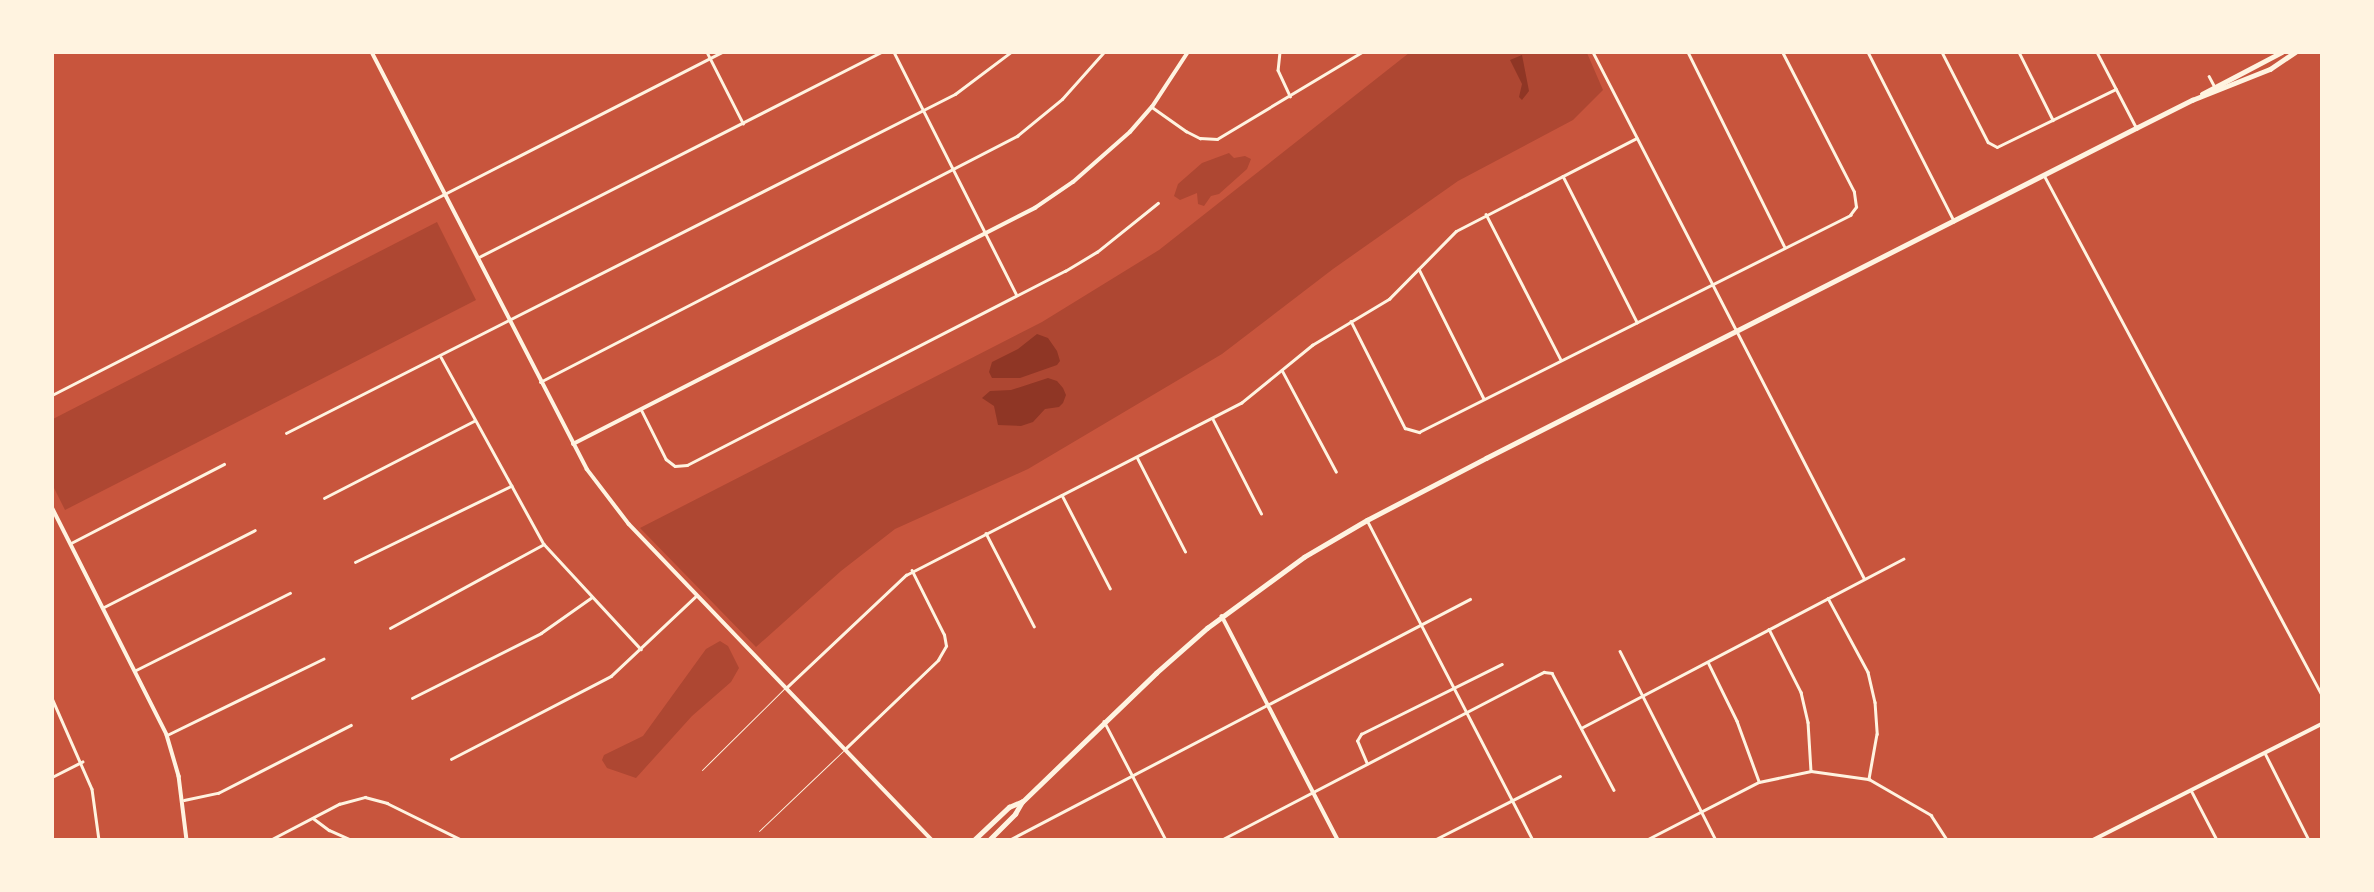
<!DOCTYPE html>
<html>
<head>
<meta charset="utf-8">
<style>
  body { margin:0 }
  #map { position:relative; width:2374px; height:892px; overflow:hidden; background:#c8553d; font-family:Lato,sans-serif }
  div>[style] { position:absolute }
  .green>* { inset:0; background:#ae4732 }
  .water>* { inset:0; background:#8f3625 }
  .service>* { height:1px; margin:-0.5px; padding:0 0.5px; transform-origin:0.5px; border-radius:0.5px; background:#fff3e0 }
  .minor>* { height:2.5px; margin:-1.25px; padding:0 1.25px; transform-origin:1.25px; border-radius:1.25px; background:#fff3e0 }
  .tertiary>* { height:3.5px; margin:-1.75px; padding:0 1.75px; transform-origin:1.75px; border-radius:1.75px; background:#fff3e0 }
  .secondary>* { height:3.5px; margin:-1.75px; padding:0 1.75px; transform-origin:1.75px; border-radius:1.75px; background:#fff3e0 }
  .primary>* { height:4.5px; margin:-2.25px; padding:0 2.25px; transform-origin:2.25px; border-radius:2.25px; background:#fff3e0 }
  span { translate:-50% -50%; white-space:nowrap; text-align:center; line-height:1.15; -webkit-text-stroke:5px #fff3e0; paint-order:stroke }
  .frame { position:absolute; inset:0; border:54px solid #fff3e0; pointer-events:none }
</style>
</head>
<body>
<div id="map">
  <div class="green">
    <i style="clip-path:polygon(1409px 53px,1587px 53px,1603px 90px,1573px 120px,1458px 181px,1333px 269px,1222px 354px,1028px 469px,895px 529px,841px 571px,756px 647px,640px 528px,1042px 322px,1159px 250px)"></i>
    <i style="clip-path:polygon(1229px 153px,1234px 158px,1245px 156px,1251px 159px,1247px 169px,1219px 194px,1211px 196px,1204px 206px,1198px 204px,1197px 193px,1180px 200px,1174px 196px,1178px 184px,1202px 163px)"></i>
    <i style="clip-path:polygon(437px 222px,476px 300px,65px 510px,53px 486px,53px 419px)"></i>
    <i style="clip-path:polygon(720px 641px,728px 646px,739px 668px,731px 682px,692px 716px,636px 778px,607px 768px,602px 760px,604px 755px,643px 736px,706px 649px)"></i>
  </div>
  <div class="water">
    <i style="clip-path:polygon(1522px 55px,1529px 91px,1522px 100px,1519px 97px,1522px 84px,1510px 60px)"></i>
    <i style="clip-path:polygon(1037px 334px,1048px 338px,1057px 351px,1060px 361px,1057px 365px,1020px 378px,992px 378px,989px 372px,992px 362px,1018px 349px)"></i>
    <i style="clip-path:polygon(1048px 378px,1057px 381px,1063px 388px,1066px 395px,1063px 403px,1059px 407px,1045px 409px,1033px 422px,1021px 426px,998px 425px,994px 406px,982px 398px,990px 391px,1011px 390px)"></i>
  </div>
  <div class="service">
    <i style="left:702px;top:770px;width:117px;rotate:-44.7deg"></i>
    <i style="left:759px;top:831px;width:116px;rotate:-43.6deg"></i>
  </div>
  <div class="minor">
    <i style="left:707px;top:52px;width:80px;rotate:63.1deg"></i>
    <i style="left:894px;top:52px;width:272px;rotate:63.2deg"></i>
    <i style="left:1280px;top:52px;width:18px;rotate:96deg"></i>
    <i style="left:1278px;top:70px;width:29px;rotate:65deg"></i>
    <i style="left:1593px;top:52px;width:592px;rotate:62.74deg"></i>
    <i style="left:1688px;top:52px;width:218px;rotate:63.6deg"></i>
    <i style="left:1868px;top:52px;width:190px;rotate:63deg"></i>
    <i style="left:1942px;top:52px;width:101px;rotate:62.9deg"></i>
    <i style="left:1988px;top:142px;width:10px;rotate:29deg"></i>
    <i style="left:1997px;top:147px;width:132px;rotate:-26deg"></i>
    <i style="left:2019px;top:52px;width:76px;rotate:63.4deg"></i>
    <i style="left:2097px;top:52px;width:85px;rotate:62.5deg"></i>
    <i style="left:2209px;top:76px;width:15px;rotate:62deg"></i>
    <i style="left:1152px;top:107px;width:42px;rotate:35.2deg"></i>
    <i style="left:1186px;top:131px;width:16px;rotate:27deg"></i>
    <i style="left:1200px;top:138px;width:17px;rotate:3deg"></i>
    <i style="left:1217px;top:139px;width:169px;rotate:-31deg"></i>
    <i style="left:2044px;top:175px;width:590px;rotate:61.87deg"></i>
    <i style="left:1563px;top:176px;width:164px;rotate:63.1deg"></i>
    <i style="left:1486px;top:214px;width:164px;rotate:62.8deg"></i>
    <i style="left:479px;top:257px;width:451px;rotate:-27deg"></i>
    <i style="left:1419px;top:269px;width:145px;rotate:63.4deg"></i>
    <i style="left:1351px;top:321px;width:120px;rotate:63.2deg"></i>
    <i style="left:1405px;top:428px;width:15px;rotate:16deg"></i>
    <i style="left:1419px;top:432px;width:483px;rotate:-26.7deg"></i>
    <i style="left:1850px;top:215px;width:10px;rotate:-53deg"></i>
    <i style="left:1856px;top:207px;width:15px;rotate:-98deg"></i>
    <i style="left:1854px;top:192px;width:157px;rotate:-117.2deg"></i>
    <i style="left:441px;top:357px;width:213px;rotate:61.2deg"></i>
    <i style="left:544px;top:544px;width:143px;rotate:47.3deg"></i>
    <i style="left:1282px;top:370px;width:115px;rotate:61.9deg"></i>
    <i style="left:540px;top:382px;width:537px;rotate:-27.28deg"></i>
    <i style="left:1017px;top:136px;width:58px;rotate:-39.4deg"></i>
    <i style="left:1062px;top:99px;width:63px;rotate:-48.2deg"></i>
    <i style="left:52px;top:395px;width:753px;rotate:-27.11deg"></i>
    <i style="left:641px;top:409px;width:56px;rotate:63.4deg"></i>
    <i style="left:666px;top:459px;width:11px;rotate:38deg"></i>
    <i style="left:675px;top:466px;width:12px;rotate:-5deg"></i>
    <i style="left:687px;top:465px;width:425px;rotate:-27.2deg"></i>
    <i style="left:1065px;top:271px;width:37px;rotate:-31deg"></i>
    <i style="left:1097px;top:252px;width:78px;rotate:-38.8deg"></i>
    <i style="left:1213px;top:419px;width:106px;rotate:62.9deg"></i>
    <i style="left:286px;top:433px;width:750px;rotate:-26.87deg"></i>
    <i style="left:955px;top:94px;width:70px;rotate:-36.9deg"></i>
    <i style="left:1137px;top:457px;width:106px;rotate:62.9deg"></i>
    <i style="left:1062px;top:495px;width:105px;rotate:62.7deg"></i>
    <i style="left:324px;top:498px;width:169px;rotate:-27.2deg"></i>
    <i style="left:1367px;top:520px;width:360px;rotate:62.6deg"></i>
    <i style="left:986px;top:533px;width:105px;rotate:62.7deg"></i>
    <i style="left:71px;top:543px;width:172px;rotate:-27.3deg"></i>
    <i style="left:355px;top:562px;width:174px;rotate:-26deg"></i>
    <i style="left:1828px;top:598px;width:84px;rotate:61.6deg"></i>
    <i style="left:1868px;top:672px;width:31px;rotate:77deg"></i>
    <i style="left:1875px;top:702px;width:32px;rotate:86deg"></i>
    <i style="left:1877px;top:734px;width:46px;rotate:100.1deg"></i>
    <i style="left:104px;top:607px;width:169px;rotate:-27deg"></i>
    <i style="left:390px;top:628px;width:175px;rotate:-28.6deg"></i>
    <i style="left:1769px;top:629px;width:71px;rotate:63.1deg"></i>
    <i style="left:1801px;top:692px;width:31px;rotate:77deg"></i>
    <i style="left:1808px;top:722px;width:49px;rotate:86.5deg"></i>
    <i style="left:1620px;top:651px;width:212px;rotate:63.1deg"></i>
    <i style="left:1708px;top:662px;width:66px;rotate:63.8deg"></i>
    <i style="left:1737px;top:721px;width:64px;rotate:69.9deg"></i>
    <i style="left:136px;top:670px;width:172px;rotate:-26.6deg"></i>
    <i style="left:786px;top:688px;width:165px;rotate:-43.3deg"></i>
    <i style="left:906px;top:575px;width:377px;rotate:-27.2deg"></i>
    <i style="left:1241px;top:403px;width:92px;rotate:-39.2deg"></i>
    <i style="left:1312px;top:345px;width:90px;rotate:-30.9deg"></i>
    <i style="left:1389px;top:299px;width:95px;rotate:-45.4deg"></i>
    <i style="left:1456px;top:231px;width:203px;rotate:-27.2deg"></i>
    <i style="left:52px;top:698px;width:99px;rotate:66.3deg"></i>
    <i style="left:92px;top:789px;width:51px;rotate:82.2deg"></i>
    <i style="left:412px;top:698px;width:144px;rotate:-26.7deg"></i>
    <i style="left:541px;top:633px;width:62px;rotate:-35.2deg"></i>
    <i style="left:1104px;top:721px;width:134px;rotate:62.5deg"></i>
    <i style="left:1581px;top:728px;width:364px;rotate:-27.7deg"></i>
    <i style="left:167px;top:735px;width:174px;rotate:-26deg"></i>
    <i style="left:845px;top:749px;width:129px;rotate:-43.7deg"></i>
    <i style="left:938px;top:660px;width:16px;rotate:-60deg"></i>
    <i style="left:946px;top:646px;width:11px;rotate:-100deg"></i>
    <i style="left:944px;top:635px;width:72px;rotate:-116.6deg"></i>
    <i style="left:2265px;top:753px;width:97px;rotate:63.2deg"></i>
    <i style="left:451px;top:759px;width:180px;rotate:-27.4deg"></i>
    <i style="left:611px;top:676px;width:117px;rotate:-43.3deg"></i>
    <i style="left:1367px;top:764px;width:25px;rotate:-113deg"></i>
    <i style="left:1357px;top:741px;width:8px;rotate:-60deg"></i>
    <i style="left:1361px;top:734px;width:157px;rotate:-26.4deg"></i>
    <i style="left:52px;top:777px;width:34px;rotate:-27deg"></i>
    <i style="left:2191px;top:790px;width:56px;rotate:62.5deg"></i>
    <i style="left:184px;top:800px;width:35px;rotate:-12deg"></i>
    <i style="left:218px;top:793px;width:149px;rotate:-27.1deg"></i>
    <i style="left:313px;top:818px;width:20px;rotate:37deg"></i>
    <i style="left:329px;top:830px;width:24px;rotate:24deg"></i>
    <i style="left:270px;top:840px;width:78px;rotate:-27.6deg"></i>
    <i style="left:339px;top:804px;width:27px;rotate:-15deg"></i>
    <i style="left:365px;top:797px;width:23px;rotate:15deg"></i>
    <i style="left:387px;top:803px;width:84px;rotate:26.3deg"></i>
    <i style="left:1009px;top:840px;width:520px;rotate:-27.6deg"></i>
    <i style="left:1221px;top:840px;width:364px;rotate:-27.5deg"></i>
    <i style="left:1544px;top:672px;width:8px;rotate:7deg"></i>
    <i style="left:1552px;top:673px;width:132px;rotate:62.1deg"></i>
    <i style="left:1434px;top:840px;width:141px;rotate:-26.9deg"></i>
    <i style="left:1646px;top:840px;width:127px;rotate:-27.2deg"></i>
    <i style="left:1759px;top:782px;width:53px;rotate:-11.9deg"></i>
    <i style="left:1811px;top:771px;width:59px;rotate:7.9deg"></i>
    <i style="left:1869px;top:779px;width:72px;rotate:30.1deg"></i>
    <i style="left:1931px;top:815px;width:30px;rotate:57deg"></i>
  </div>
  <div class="tertiary">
    <i style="left:573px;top:444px;width:519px;rotate:-27.06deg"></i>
    <i style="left:1035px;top:208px;width:46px;rotate:-34.4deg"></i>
    <i style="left:1073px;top:182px;width:76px;rotate:-41.3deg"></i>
    <i style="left:1130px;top:132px;width:33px;rotate:-49deg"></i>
    <i style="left:1152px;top:107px;width:66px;rotate:-56.8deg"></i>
    <i style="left:52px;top:507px;width:255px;rotate:63.2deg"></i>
    <i style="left:167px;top:735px;width:43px;rotate:73.7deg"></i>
    <i style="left:179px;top:776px;width:64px;rotate:82.9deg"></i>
    <i style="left:1222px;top:616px;width:252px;rotate:62.6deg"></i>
    <i style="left:2093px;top:840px;width:257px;rotate:-26.9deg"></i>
  </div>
  <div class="secondary">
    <i style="left:372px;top:52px;width:469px;rotate:62.7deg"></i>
    <i style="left:587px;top:469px;width:69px;rotate:52.6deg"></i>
    <i style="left:629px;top:524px;width:438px;rotate:46.2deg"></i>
  </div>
  <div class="primary">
    <i style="left:2202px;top:94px;width:90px;rotate:-27.7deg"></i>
    <i style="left:974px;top:840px;width:48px;rotate:-43.3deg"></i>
    <i style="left:1009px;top:807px;width:13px;rotate:-23deg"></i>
    <i style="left:989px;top:840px;width:37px;rotate:-45deg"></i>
    <i style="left:1015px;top:814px;width:14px;rotate:-60deg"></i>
    <i style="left:1022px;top:802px;width:186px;rotate:-43.9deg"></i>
    <i style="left:1156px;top:673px;width:68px;rotate:-41.4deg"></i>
    <i style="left:1207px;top:628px;width:120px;rotate:-36.2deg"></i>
    <i style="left:1304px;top:557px;width:73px;rotate:-30.4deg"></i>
    <i style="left:1367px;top:520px;width:134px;rotate:-27.5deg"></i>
    <i style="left:1486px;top:458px;width:729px;rotate:-26.92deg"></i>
    <i style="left:2136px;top:128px;width:63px;rotate:-26.6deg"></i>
    <i style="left:2192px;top:100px;width:84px;rotate:-21.7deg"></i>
    <i style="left:2270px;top:69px;width:30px;rotate:-34deg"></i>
  </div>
  <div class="frame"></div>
</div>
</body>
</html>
